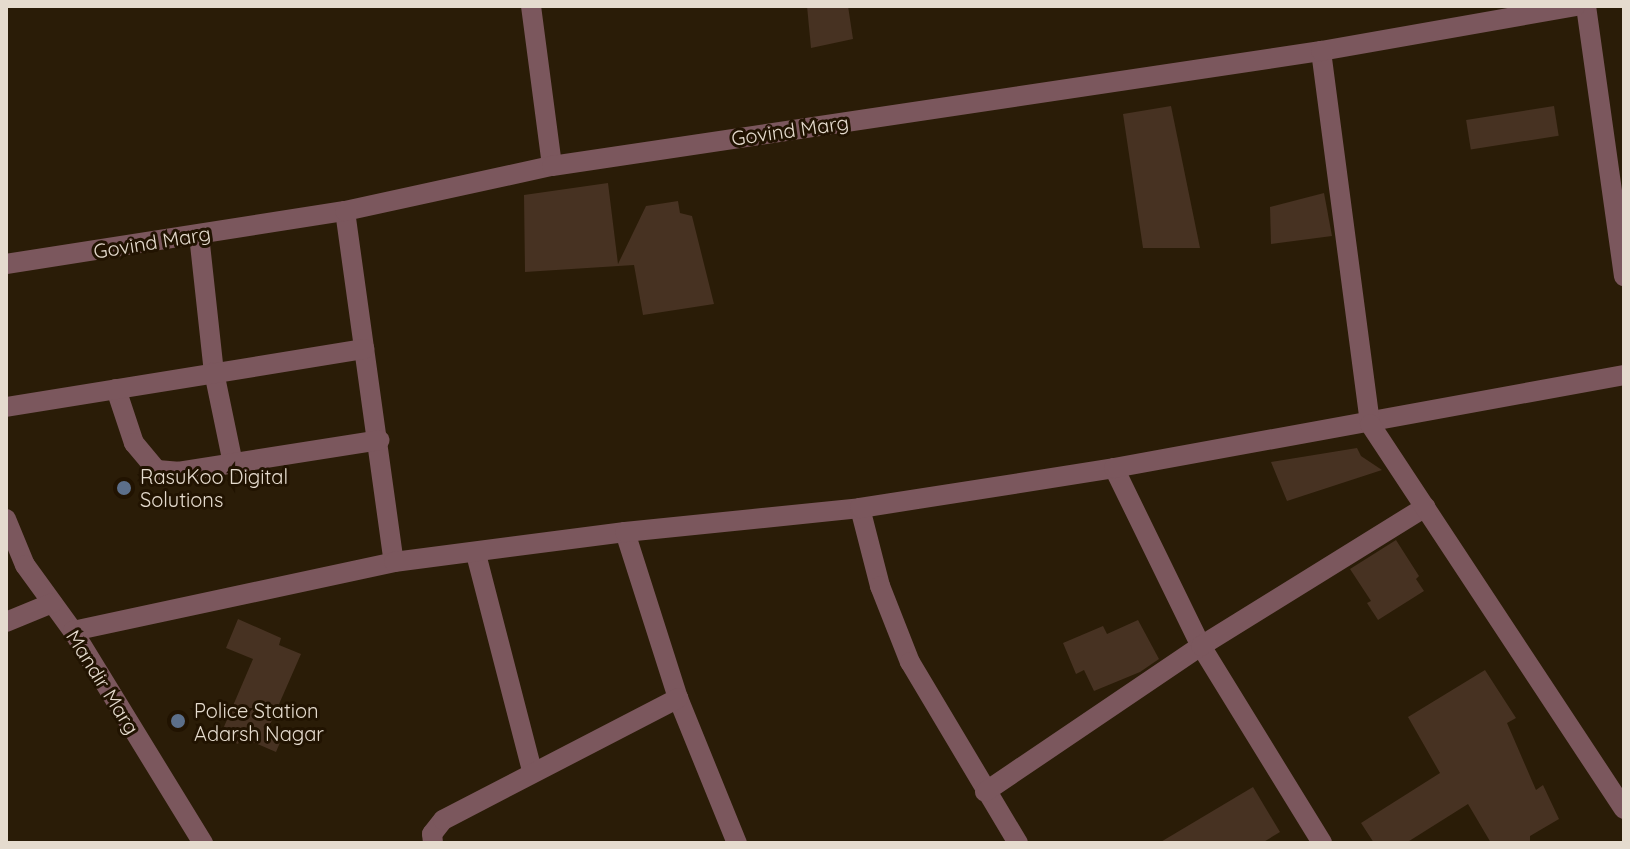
<!DOCTYPE html>
<html>
<head>
<meta charset="utf-8">
<style>
  body { margin:0 }
  #map { position:relative; width:1630px; height:849px; overflow:hidden; background:#2a1c07; font-family:Quicksand,sans-serif }
  div>[style] { position:absolute }
  .building>* { inset:0; background:#473222; transform-origin:0 0 }
  .minor>* { height:20px; margin:-10px; padding:0 10px; transform-origin:10px; border-radius:10px; background:#7b575d }
  .tertiary>* { height:20px; margin:-10px; padding:0 10px; transform-origin:10px; border-radius:10px; background:#7b575d }
  .dots>* { width:22px; height:22px; translate:-50% -50%; box-sizing:border-box; border:4px solid #211301; border-radius:50% }
  span { translate:-50% -50%; white-space:nowrap; text-align:center; line-height:1.15; -webkit-text-stroke:6px #211301; paint-order:stroke }
  .street-label { font-size:20px; color:#e5dbce }
  .poi-label { font-size:20px; color:#e5dbce }
  .left { translate:0 -50%; text-align:left }
  .frame { position:absolute; inset:0; border:8px solid #e5dbce; pointer-events:none }
</style>
</head>
<body>
<div id="map">
  <div class="building">
    <i style="clip-path:polygon(807px 6px,848px 6px,853px 39px,811px 48px)"></i>
    <i style="clip-path:polygon(1171px 106px,1200px 248px,1143px 248px,1123px 114px)"></i>
    <i style="left:1554px;top:106px;width:30px;height:89px;rotate:81deg"></i>
    <i style="clip-path:polygon(608px 183px,618px 264px,646px 206px,678px 201px,680px 213px,692px 216px,714px 304px,643px 315px,634px 265px,525px 272px,524px 195px)"></i>
    <i style="clip-path:polygon(1324px 193px,1332px 236px,1271px 244px,1270px 207px)"></i>
    <i style="clip-path:polygon(1357px 448px,1361px 456px,1382px 470px,1287px 501px,1271px 462px)"></i>
    <i style="clip-path:polygon(1396px 540px,1419px 576px,1416px 579px,1424px 591px,1378px 620px,1367px 603px,1371px 601px,1350px 569px)"></i>
    <i style="clip-path:polygon(238px 619px,281px 638px,279px 645px,301px 654px,269px 727px,284px 733px,276px 752px,241px 737px,238px 744px,220px 736px,253px 659px,226px 648px)"></i>
    <i style="clip-path:polygon(1138px 620px,1159px 659px,1140px 672px,1094px 691px,1084px 670px,1076px 674px,1063px 643px,1103px 626px,1107px 634px)"></i>
    <i style="clip-path:polygon(1485px 670px,1516px 718px,1507px 723px,1536px 790px,1543px 785px,1559px 819px,1530px 836px,1530px 843px,1491px 843px,1468px 804px,1406px 843px,1374px 843px,1361px 823px,1440px 773px,1408px 717px)"></i>
    <i style="clip-path:polygon(1253px 787px,1280px 832px,1262px 843px,1159px 843px)"></i>
  </div>
  <div class="minor">
    <i style="left:531px;top:6px;width:161px;rotate:82.5deg"></i>
    <i style="left:1586px;top:6px;width:273px;rotate:82deg"></i>
    <i style="left:345px;top:211px;width:354px;rotate:82.1deg"></i>
    <i style="left:199px;top:235px;width:138px;rotate:83.8deg"></i>
    <i style="left:214px;top:372px;width:94px;rotate:78.3deg"></i>
    <i style="left:116px;top:389px;width:57px;rotate:71.6deg"></i>
    <i style="left:134px;top:443px;width:35px;rotate:50deg"></i>
    <i style="left:157px;top:470px;width:21px;rotate:5deg"></i>
    <i style="left:178px;top:472px;width:204px;rotate:-9deg"></i>
    <i style="left:6px;top:407px;width:363px;rotate:-9.2deg"></i>
    <i style="left:1114px;top:468px;width:198px;rotate:64deg"></i>
    <i style="left:1201px;top:646px;width:231px;rotate:58.4deg"></i>
    <i style="left:860px;top:508px;width:81px;rotate:75.6deg"></i>
    <i style="left:880px;top:586px;width:82px;rotate:68.5deg"></i>
    <i style="left:910px;top:662px;width:211px;rotate:59.2deg"></i>
    <i style="left:6px;top:519px;width:50px;rotate:67.6deg"></i>
    <i style="left:25px;top:565px;width:82px;rotate:54deg"></i>
    <i style="left:73px;top:631px;width:249px;rotate:58.5deg"></i>
    <i style="left:625px;top:532px;width:174px;rotate:72.3deg"></i>
    <i style="left:678px;top:698px;width:157px;rotate:67.9deg"></i>
    <i style="left:476px;top:554px;width:224px;rotate:75.5deg"></i>
    <i style="left:6px;top:622px;width:50px;rotate:-22.4deg"></i>
    <i style="left:73px;top:631px;width:328px;rotate:-12.1deg"></i>
    <i style="left:394px;top:562px;width:233px;rotate:-7.4deg"></i>
    <i style="left:625px;top:532px;width:236px;rotate:-5.8deg"></i>
    <i style="left:860px;top:508px;width:257px;rotate:-8.9deg"></i>
    <i style="left:1114px;top:468px;width:518px;rotate:-10.33deg"></i>
    <i style="left:985px;top:792px;width:261px;rotate:-34.1deg"></i>
    <i style="left:1201px;top:646px;width:264px;rotate:-31.8deg"></i>
    <i style="left:433px;top:843px;width:9px;rotate:-96deg"></i>
    <i style="left:432px;top:834px;width:18px;rotate:-52deg"></i>
    <i style="left:443px;top:820px;width:265px;rotate:-27.4deg"></i>
  </div>
  <div class="tertiary">
    <i style="left:1321px;top:51px;width:376px;rotate:82.5deg"></i>
    <i style="left:1370px;top:424px;width:461px;rotate:56.6deg"></i>
    <i style="left:6px;top:264px;width:343px;rotate:-8.9deg"></i>
    <i style="left:345px;top:211px;width:212px;rotate:-12.3deg"></i>
    <i style="left:552px;top:166px;width:778px;rotate:-8.51deg"></i>
    <i style="left:1321px;top:51px;width:258px;rotate:-10deg"></i>
  </div>
  <div class="dots">
    <i style="left:124px;top:488px;background:#5c6f8a"></i>
    <i style="left:178px;top:721px;background:#5c6f8a"></i>
  </div>
  <div class="street-label">
    <span style="left:790px;top:130px;rotate:-8deg">Govind Marg</span>
    <span style="left:152px;top:242px;rotate:-9deg">Govind Marg</span>
    <span style="left:103px;top:682px;rotate:58deg">Mandir Marg</span>
  </div>
  <div class="poi-label">
    <span class="left" style="left:140px;top:488px">RasuKoo Digital<br>Solutions</span>
    <span class="left" style="left:194px;top:722px">Police Station<br>Adarsh Nagar</span>
  </div>
  <div class="frame"></div>
</div>
</body>
</html>
